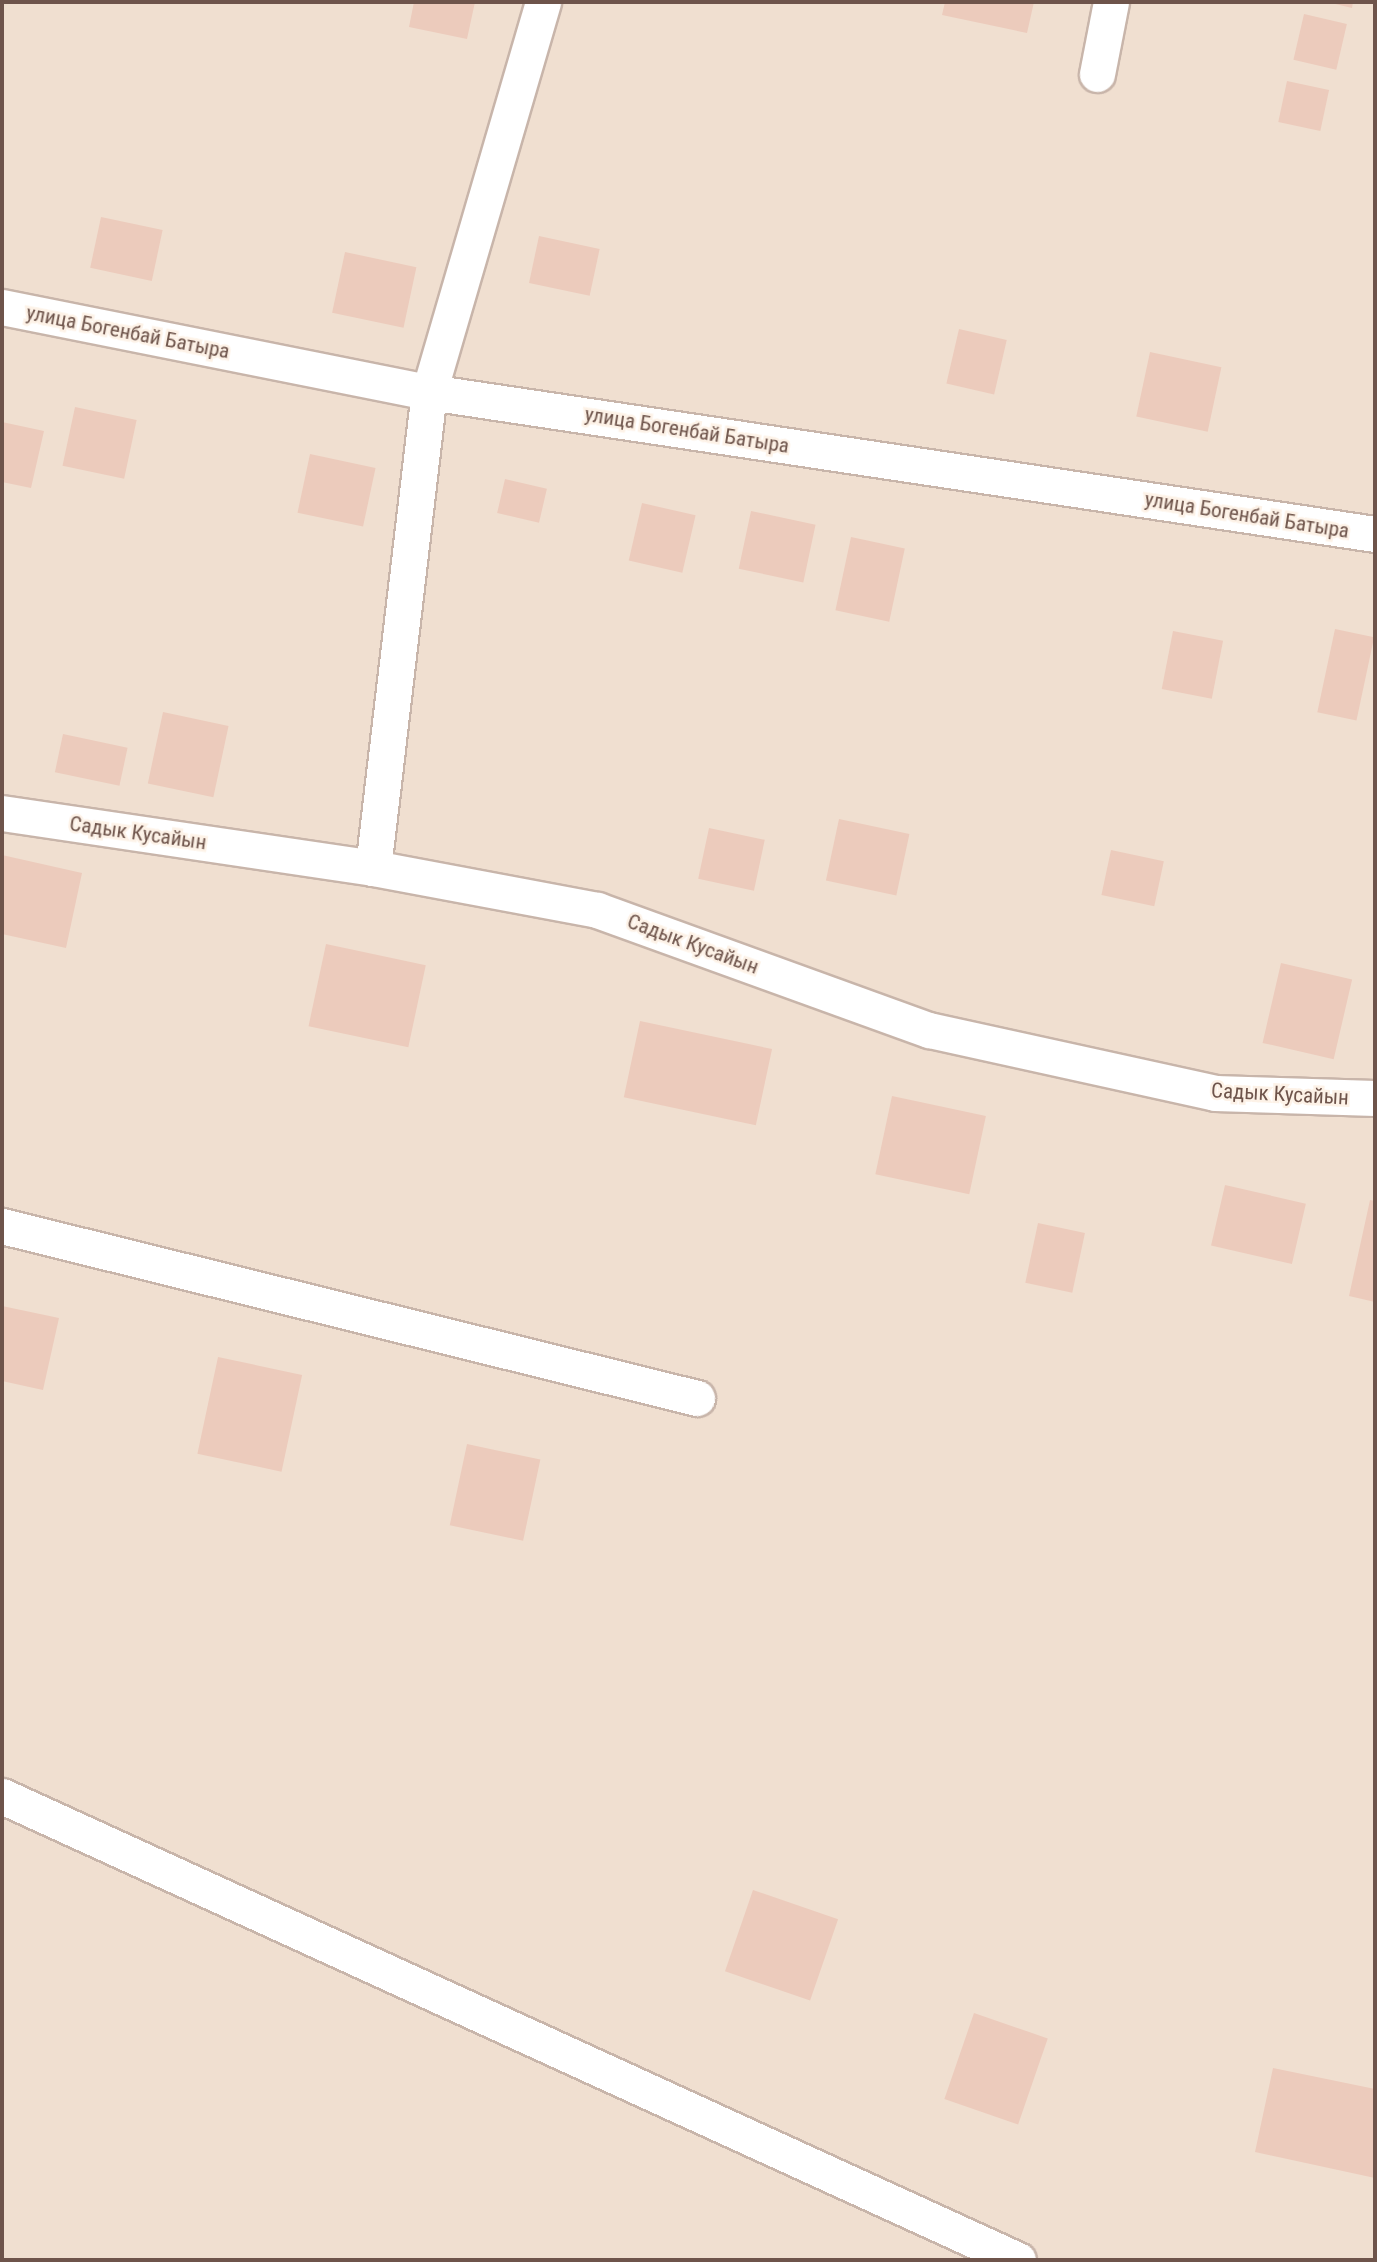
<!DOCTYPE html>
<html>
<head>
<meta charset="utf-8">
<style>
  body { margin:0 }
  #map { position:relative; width:1377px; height:2262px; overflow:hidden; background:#f9eee1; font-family:"Roboto Condensed",sans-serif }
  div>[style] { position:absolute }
  .residential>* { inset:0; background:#f0dfd0; transform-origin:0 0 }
  .building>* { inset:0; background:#eccbbc; transform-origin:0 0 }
  .roads { filter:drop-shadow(2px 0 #c8b5aa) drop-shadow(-2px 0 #c8b5aa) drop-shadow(0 2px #c8b5aa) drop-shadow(0 -2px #c8b5aa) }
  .minor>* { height:35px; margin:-17.5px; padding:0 17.5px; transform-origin:17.5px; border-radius:17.5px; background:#fff }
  span { translate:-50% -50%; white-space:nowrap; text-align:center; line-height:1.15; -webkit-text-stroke:5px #fdf2e7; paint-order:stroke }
  .street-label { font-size:21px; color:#6e544b }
  .frame { position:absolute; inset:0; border:4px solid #6e544b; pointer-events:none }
</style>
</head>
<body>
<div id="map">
  <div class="residential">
    <i style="left:2px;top:2px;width:1373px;height:2258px"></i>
  </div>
  <div class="building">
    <i style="clip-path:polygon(414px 2px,475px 2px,467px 39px,409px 27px)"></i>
    <i style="clip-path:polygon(945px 2px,1034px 2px,1027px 33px,942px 15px)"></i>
    <i style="clip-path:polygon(1327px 2px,1353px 2px,1352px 8px)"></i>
    <i style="left:1304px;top:14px;width:44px;height:47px;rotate:13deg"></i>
    <i style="left:1287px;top:81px;width:43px;height:42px;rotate:12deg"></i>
    <i style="left:101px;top:217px;width:63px;height:52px;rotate:12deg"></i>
    <i style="left:539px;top:236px;width:62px;height:48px;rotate:12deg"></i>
    <i style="left:345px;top:252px;width:73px;height:62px;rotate:12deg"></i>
    <i style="left:959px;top:329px;width:49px;height:56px;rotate:13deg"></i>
    <i style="left:1150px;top:352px;width:73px;height:66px;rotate:12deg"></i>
    <i style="left:75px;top:407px;width:63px;height:60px;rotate:12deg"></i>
    <i style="clip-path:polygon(2px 422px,44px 431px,31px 488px,2px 482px)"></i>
    <i style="left:310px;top:454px;width:67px;height:60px;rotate:12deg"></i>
    <i style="left:505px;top:479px;width:43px;height:35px;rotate:13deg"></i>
    <i style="left:642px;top:503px;width:55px;height:59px;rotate:13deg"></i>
    <i style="left:751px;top:511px;width:66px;height:59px;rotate:12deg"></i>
    <i style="left:851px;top:537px;width:55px;height:75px;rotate:12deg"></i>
    <i style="left:1335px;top:629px;width:40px;height:85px;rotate:12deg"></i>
    <i style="left:1173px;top:631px;width:51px;height:59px;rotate:11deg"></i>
    <i style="left:163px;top:712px;width:67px;height:73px;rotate:12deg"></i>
    <i style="left:63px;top:734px;width:66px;height:39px;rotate:12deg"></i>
    <i style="left:839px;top:819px;width:72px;height:63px;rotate:12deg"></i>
    <i style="left:709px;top:828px;width:57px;height:52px;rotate:12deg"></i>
    <i style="left:1111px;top:850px;width:54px;height:46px;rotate:12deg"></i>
    <i style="clip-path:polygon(2px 855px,82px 873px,66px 948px,2px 934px)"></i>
    <i style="left:326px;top:944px;width:102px;height:84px;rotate:12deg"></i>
    <i style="left:1281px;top:963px;width:73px;height:82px;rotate:13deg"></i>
    <i style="left:640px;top:1021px;width:135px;height:78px;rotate:12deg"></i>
    <i style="left:892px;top:1096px;width:96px;height:80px;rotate:12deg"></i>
    <i style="left:1225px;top:1185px;width:83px;height:62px;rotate:13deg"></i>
    <i style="clip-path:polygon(1370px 1200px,1375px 1201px,1375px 1302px,1349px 1296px)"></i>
    <i style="left:1038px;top:1223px;width:48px;height:61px;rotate:12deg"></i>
    <i style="clip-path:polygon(2px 1306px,59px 1318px,43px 1390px,2px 1381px)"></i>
    <i style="left:218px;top:1357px;width:86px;height:99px;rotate:12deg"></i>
    <i style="left:467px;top:1444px;width:75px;height:83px;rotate:12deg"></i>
    <i style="left:753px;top:1890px;width:90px;height:86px;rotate:19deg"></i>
    <i style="left:974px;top:2013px;width:78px;height:91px;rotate:19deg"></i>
    <i style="clip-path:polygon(1273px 2068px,1375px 2089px,1375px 2178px,1255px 2152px)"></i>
  </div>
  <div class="roads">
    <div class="minor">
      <i style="left:1097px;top:74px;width:73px;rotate:-79deg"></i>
      <i style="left:2px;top:307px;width:435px;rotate:11.3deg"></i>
      <i style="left:429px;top:392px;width:957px;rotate:8.54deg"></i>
      <i style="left:2px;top:813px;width:375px;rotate:8.4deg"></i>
      <i style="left:373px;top:868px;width:228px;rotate:10.6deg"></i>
      <i style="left:597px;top:910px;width:353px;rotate:19.9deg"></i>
      <i style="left:929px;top:1030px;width:293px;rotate:12.4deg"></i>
      <i style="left:1215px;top:1093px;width:160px;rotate:1.8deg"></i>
      <i style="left:373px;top:868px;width:479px;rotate:-83.3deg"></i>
      <i style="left:429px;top:392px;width:406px;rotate:-73.7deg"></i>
      <i style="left:2px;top:1226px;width:716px;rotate:13.9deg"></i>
      <i style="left:2px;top:1796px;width:1117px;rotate:24.55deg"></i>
    </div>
  </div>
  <div class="street-label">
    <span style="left:128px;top:332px;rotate:11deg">улица Богенбай Батыра</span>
    <span style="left:687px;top:430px;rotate:9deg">улица Богенбай Батыра</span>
    <span style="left:1247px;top:515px;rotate:9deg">улица Богенбай Батыра</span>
    <span style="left:138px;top:833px;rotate:8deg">Садык Кусайын</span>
    <span style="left:693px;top:944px;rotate:20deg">Садык Кусайын</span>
    <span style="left:1280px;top:1094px;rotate:3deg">Садык Кусайын</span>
  </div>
  <div class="frame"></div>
</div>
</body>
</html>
